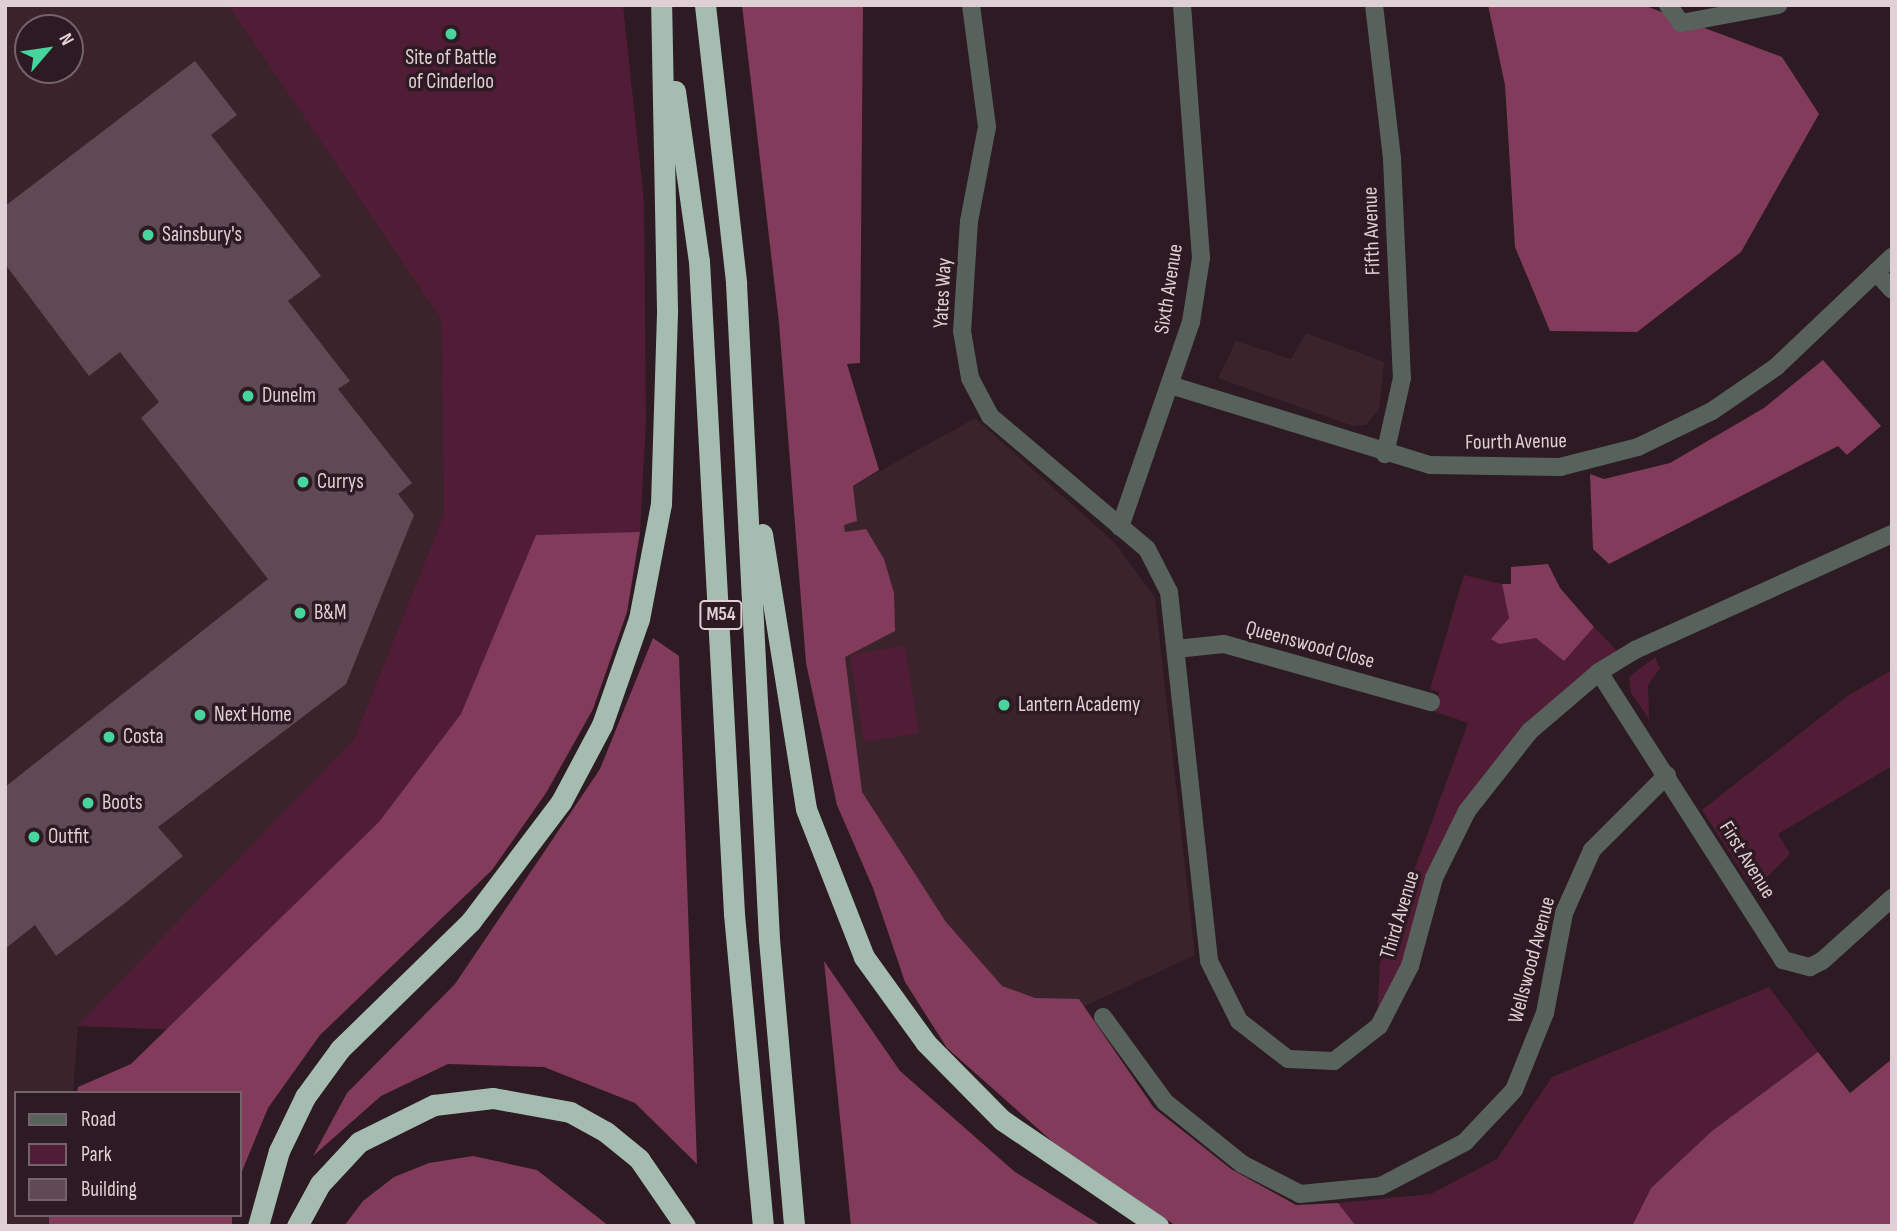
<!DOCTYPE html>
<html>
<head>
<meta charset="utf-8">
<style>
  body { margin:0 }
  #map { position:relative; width:1897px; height:1231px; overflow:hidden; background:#2d1a22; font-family:"Sofia Sans Condensed",sans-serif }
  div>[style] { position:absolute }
  .built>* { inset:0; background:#3b232c }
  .green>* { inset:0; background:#511d36; transform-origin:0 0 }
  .forest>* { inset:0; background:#833b5b; transform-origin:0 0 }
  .building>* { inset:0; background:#5f4952 }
  .minor>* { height:18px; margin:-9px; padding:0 9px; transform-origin:9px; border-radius:9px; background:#58625c }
  .motorway>* { height:21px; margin:-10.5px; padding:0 10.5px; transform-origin:10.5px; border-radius:10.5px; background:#a4bdb0 }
  .dots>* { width:19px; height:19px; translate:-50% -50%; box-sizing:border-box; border:4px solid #2d1a22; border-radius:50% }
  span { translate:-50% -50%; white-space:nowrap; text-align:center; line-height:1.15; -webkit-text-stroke:7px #2d1a22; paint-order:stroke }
  .shield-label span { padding:2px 5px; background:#2d1a22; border:2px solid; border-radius:5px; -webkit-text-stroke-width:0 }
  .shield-label { font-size:19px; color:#ded0d5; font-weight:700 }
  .poi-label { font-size:21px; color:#ded0d5 }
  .left { translate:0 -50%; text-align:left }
  .street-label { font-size:21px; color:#ded0d5 }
  .frame { position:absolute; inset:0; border:7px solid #ded0d5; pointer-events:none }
  .legend { position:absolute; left:14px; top:1091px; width:228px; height:126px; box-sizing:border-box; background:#2d1a22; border:2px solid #74636a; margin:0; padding:9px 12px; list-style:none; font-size:21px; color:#ded0d5 }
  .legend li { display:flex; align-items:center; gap:14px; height:35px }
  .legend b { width:35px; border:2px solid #74636a }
  .north { position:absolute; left:14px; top:14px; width:70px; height:70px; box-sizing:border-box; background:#2d1a22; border:2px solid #74636a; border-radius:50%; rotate:61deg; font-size:19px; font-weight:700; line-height:28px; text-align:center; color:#ded0d5 }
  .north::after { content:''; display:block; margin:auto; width:24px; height:32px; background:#48d49d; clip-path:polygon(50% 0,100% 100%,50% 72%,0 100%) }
</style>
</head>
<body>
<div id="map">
  <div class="built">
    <i style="clip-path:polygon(evenodd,5px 5px,228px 5px,441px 319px,444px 514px,354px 739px,78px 1026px,73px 1093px,16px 1093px,16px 1215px,66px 1215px,65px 1226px,5px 1226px,5px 5px,28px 28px,70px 28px,70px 70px,28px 70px,28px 28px)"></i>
    <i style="clip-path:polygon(1306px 333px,1384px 362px,1379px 409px,1366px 425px,1353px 426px,1218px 378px,1236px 341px,1291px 359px)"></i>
    <i style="clip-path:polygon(975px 418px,1114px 542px,1155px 598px,1195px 955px,1025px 1034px,847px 803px,836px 617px,848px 560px,844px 525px,856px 521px,853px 486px)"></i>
  </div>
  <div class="green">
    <i style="clip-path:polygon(228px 5px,623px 5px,644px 202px,646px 420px,640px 532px,627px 612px,593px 709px,546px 793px,492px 870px,320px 1035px,77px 1026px,354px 739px,444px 514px,441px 319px)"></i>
    <i style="clip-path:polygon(1464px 575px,1502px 584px,1509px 618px,1491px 639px,1536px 638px,1564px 660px,1594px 627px,1618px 652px,1564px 690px,1470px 793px,1403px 968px,1377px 1017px,1380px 963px,1468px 723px,1433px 711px,1439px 692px,1430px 689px)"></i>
    <i style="left:905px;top:646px;width:88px;height:56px;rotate:81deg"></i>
    <i style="clip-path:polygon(1655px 657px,1660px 668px,1648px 685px,1649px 719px,1631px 693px,1629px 677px)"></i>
    <i style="clip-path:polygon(1892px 670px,1892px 766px,1778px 834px,1790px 854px,1754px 890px,1702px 810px,1849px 695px)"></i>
    <i style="clip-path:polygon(1769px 987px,1818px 1052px,1712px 1131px,1651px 1188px,1632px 1226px,1356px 1226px,1338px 1203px,1431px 1194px,1497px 1159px,1552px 1077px)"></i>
  </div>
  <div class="forest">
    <i style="clip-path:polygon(742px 5px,863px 5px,860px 363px,847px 364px,879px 470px,853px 486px,857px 521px,844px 525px,845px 532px,866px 529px,884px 559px,894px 593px,895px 631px,845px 657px,862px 792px,946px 922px,1002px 986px,1035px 998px,1079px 999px,1154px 1108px,1231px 1169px,1296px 1205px,1338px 1203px,1356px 1226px,1176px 1226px,1054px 1143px,947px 1048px,905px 982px,873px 888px,837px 805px,806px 663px,779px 323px)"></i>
    <i style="clip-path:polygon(1488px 5px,1643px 5px,1782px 57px,1819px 114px,1741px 252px,1637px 332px,1550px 331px,1515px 247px,1505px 85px)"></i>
    <i style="clip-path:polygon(1823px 360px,1881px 426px,1847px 455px,1838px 446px,1609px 564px,1593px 549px,1590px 474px,1604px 479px,1670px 463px,1764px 408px)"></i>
    <i style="clip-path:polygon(640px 532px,627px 612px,593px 709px,546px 793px,492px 870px,320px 1035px,268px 1108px,240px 1176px,240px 1093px,77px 1093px,78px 1087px,131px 1064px,379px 822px,461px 714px,536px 535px)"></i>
    <i style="clip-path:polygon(1548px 564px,1560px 588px,1594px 627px,1564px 661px,1536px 638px,1499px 644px,1491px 639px,1509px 618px,1502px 584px,1511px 584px,1511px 567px)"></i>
    <i style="clip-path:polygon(653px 638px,679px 656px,697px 1164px,635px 1103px,544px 1067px,448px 1064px,381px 1096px,313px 1156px,347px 1093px,455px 984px,600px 769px)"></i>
    <i style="clip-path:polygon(824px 961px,900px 1071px,1015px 1172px,1102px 1226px,851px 1226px)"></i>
    <i style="clip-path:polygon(1818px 1052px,1850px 1093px,1892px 1059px,1892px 1226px,1632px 1226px,1651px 1188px,1712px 1131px)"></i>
    <i style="clip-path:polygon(473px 1156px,537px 1170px,609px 1226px,344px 1226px,363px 1201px,394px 1177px,429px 1163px)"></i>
    <i style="left:49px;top:1215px;width:183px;height:11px"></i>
  </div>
  <div class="building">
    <i style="clip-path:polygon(195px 61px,237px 115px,211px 135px,321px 276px,288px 301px,350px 381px,338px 389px,412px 483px,398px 494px,414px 515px,346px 684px,158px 827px,183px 856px,119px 908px,56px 956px,35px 925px,5px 949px,5px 787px,268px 579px,141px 418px,159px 402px,120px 352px,89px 376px,5px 264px,5px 206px)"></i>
  </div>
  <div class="minor">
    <i style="left:971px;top:5px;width:123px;rotate:82.5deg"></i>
    <i style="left:987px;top:127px;width:96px;rotate:100.8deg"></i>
    <i style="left:969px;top:221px;width:110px;rotate:93.6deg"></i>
    <i style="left:962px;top:331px;width:48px;rotate:80.3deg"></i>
    <i style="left:970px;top:378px;width:43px;rotate:62.2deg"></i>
    <i style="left:990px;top:416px;width:206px;rotate:40.3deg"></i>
    <i style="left:1147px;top:549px;width:48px;rotate:62.9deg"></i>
    <i style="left:1169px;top:592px;width:371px;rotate:83.8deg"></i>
    <i style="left:1209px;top:961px;width:67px;rotate:63.4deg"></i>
    <i style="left:1239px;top:1021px;width:62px;rotate:37.8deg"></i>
    <i style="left:1288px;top:1059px;width:46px;rotate:2.5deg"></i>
    <i style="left:1334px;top:1061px;width:57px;rotate:-37.9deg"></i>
    <i style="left:1379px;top:1026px;width:68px;rotate:-62.7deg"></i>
    <i style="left:1410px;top:966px;width:91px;rotate:-74.7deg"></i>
    <i style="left:1434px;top:878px;width:75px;rotate:-63.8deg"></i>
    <i style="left:1467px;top:811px;width:102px;rotate:-51.8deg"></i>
    <i style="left:1530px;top:731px;width:91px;rotate:-40.5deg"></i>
    <i style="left:1599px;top:672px;width:42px;rotate:-31.4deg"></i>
    <i style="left:1635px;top:650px;width:282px;rotate:-24.3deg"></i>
    <i style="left:1374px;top:5px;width:155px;rotate:83.3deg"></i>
    <i style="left:1392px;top:159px;width:219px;rotate:87.4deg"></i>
    <i style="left:1402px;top:378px;width:78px;rotate:102.6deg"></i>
    <i style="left:1668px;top:5px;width:22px;rotate:54deg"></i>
    <i style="left:1681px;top:23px;width:99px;rotate:-10.5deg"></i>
    <i style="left:1876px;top:272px;width:24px;rotate:48deg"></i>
    <i style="left:1170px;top:385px;width:272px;rotate:17.1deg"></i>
    <i style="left:1430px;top:465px;width:130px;rotate:0.9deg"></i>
    <i style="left:1560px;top:467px;width:81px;rotate:-14.4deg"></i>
    <i style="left:1638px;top:447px;width:82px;rotate:-25.9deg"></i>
    <i style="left:1712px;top:411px;width:78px;rotate:-34.5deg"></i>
    <i style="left:1776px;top:367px;width:160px;rotate:-43.5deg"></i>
    <i style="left:1120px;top:527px;width:217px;rotate:-70.9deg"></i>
    <i style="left:1191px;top:322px;width:65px;rotate:-81.1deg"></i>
    <i style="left:1201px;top:258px;width:254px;rotate:-94.3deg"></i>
    <i style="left:1176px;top:649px;width:48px;rotate:-5.9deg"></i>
    <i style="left:1224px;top:644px;width:215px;rotate:15.7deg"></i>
    <i style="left:1599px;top:672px;width:342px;rotate:57.4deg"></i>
    <i style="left:1783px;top:960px;width:28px;rotate:15deg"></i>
    <i style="left:1810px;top:967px;width:13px;rotate:-27deg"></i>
    <i style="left:1822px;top:961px;width:94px;rotate:-42deg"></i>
    <i style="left:1103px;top:1017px;width:105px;rotate:53.9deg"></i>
    <i style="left:1165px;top:1102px;width:99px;rotate:38.8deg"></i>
    <i style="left:1242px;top:1164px;width:65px;rotate:27.3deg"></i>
    <i style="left:1300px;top:1194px;width:81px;rotate:-5.6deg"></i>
    <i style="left:1381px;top:1186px;width:95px;rotate:-27.6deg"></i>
    <i style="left:1465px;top:1142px;width:71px;rotate:-46.7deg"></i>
    <i style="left:1514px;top:1090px;width:83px;rotate:-68.1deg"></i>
    <i style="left:1545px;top:1013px;width:102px;rotate:-79.2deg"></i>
    <i style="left:1564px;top:913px;width:69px;rotate:-66deg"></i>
    <i style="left:1592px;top:850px;width:106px;rotate:-45deg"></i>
  </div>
  <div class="motorway">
    <i style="left:705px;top:5px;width:280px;rotate:83.6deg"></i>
    <i style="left:736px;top:283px;width:657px;rotate:87.12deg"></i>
    <i style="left:769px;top:939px;width:288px;rotate:85deg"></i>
    <i style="left:675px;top:91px;width:172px;rotate:82deg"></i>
    <i style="left:699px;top:261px;width:654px;rotate:86.93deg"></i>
    <i style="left:734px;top:914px;width:313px;rotate:84.7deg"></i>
    <i style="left:762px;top:534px;width:278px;rotate:80.9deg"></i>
    <i style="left:806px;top:809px;width:159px;rotate:68.6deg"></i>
    <i style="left:864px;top:957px;width:106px;rotate:54.2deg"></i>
    <i style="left:926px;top:1043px;width:108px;rotate:45.4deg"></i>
    <i style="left:1002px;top:1120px;width:189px;rotate:34.2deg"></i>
    <i style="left:258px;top:1226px;width:78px;rotate:-74.4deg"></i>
    <i style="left:279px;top:1151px;width:60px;rotate:-64.3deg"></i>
    <i style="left:305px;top:1097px;width:59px;rotate:-53.9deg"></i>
    <i style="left:340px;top:1049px;width:183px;rotate:-44.3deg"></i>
    <i style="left:471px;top:921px;width:149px;rotate:-52.9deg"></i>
    <i style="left:561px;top:802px;width:87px;rotate:-62deg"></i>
    <i style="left:602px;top:725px;width:112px;rotate:-70.8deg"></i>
    <i style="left:639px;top:619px;width:117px;rotate:-79.2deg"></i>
    <i style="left:661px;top:504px;width:194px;rotate:-88.2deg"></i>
    <i style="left:667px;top:310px;width:305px;rotate:-91.1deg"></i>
    <i style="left:297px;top:1226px;width:48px;rotate:-61.3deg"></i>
    <i style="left:320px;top:1184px;width:57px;rotate:-47.1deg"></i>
    <i style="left:359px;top:1142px;width:84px;rotate:-26.3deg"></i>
    <i style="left:434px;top:1105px;width:59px;rotate:-6.8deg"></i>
    <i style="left:493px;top:1098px;width:78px;rotate:10.3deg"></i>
    <i style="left:570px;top:1112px;width:41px;rotate:29.1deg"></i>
    <i style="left:606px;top:1132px;width:43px;rotate:39.3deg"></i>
    <i style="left:639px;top:1159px;width:81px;rotate:55.5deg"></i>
  </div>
  <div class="dots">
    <i style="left:451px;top:34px;background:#48d49d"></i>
    <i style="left:148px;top:235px;background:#48d49d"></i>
    <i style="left:248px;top:396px;background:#48d49d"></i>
    <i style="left:303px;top:482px;background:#48d49d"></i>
    <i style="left:300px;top:613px;background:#48d49d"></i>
    <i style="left:1004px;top:705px;background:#48d49d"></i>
    <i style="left:200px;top:715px;background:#48d49d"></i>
    <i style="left:109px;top:737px;background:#48d49d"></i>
    <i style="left:88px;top:803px;background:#48d49d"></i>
    <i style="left:34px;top:837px;background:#48d49d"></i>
  </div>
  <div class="shield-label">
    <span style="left:721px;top:615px">M54</span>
  </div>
  <div class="poi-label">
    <span style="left:451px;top:70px">Site of Battle<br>of Cinderloo</span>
    <span class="left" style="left:162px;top:235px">Sainsbury's</span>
    <span class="left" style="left:262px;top:396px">Dunelm</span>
    <span class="left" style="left:317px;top:482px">Currys</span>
    <span class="left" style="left:314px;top:613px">B&amp;M</span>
    <span class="left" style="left:1018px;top:705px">Lantern Academy</span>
    <span class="left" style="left:214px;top:715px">Next Home</span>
    <span class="left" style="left:123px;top:737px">Costa</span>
    <span class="left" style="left:102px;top:803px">Boots</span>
    <span class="left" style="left:48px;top:837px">Outfit</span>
  </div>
  <div class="street-label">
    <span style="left:1372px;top:231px;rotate:-92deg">Fifth Avenue</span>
    <span style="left:1169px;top:289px;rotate:-81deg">Sixth Avenue</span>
    <span style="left:943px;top:293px;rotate:-87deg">Yates Way</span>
    <span style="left:1516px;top:442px;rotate:-1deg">Fourth Avenue</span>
    <span style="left:1310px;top:645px;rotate:15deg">Queenswood Close</span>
    <span style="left:1747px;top:860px;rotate:58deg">First Avenue</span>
    <span style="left:1400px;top:915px;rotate:-73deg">Third Avenue</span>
    <span style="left:1532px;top:960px;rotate:-75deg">Wellswood Avenue</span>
  </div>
  <div class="frame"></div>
  <ul class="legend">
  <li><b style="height:9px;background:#58625c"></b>Road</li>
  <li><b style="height:19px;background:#511d36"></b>Park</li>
  <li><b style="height:19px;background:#5f4952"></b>Building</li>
  </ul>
  <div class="north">N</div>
</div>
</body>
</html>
